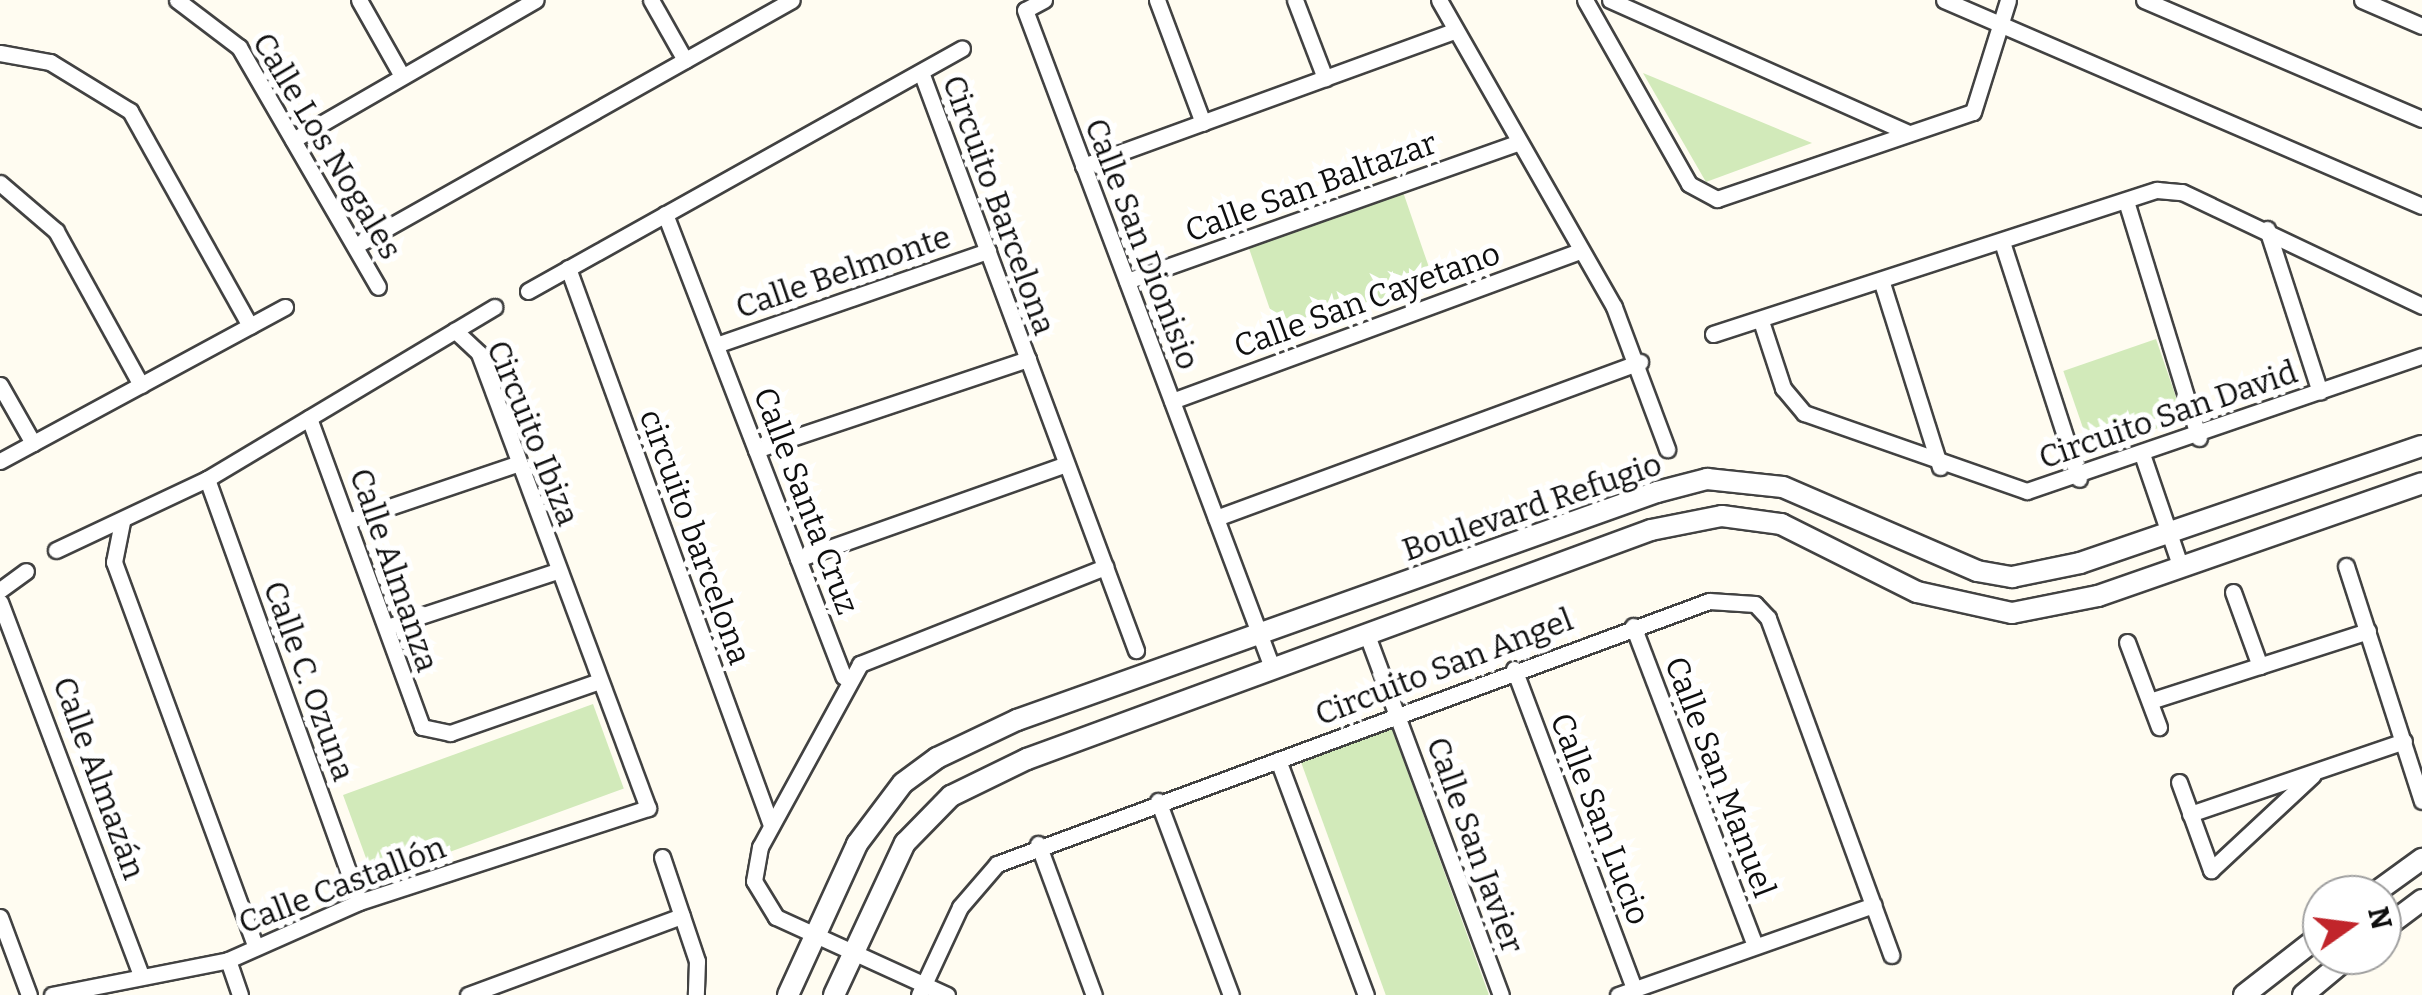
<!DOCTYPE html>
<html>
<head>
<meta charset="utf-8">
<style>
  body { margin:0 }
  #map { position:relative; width:2422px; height:995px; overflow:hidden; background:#fffcf1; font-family:Bitter,serif }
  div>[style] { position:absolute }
  .green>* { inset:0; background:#d2eaba; transform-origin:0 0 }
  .roads { filter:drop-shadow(2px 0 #424242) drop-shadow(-2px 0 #424242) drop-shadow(0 2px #424242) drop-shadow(0 -2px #424242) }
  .minor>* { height:15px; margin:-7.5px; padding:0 7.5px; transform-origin:7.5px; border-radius:7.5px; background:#fff }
  .tertiary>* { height:20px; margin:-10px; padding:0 10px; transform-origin:10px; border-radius:10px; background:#fff }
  span { translate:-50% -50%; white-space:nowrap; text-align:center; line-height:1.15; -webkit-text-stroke:10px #fff; paint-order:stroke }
  .street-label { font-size:32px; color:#0f0f0f }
  .north { position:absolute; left:2302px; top:875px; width:100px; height:100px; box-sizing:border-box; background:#fff; border:2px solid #9f9f9f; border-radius:50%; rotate:76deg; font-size:28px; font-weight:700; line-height:40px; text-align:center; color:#0f0f0f }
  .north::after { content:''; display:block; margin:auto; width:35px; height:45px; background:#c1252b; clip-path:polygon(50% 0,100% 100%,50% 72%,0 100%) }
</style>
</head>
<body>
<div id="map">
  <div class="green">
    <i style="clip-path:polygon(1643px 73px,1812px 143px,1706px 182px)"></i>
    <i style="left:1402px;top:189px;width:101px;height:164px;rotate:71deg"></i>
    <i style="left:2156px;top:339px;width:85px;height:98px;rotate:71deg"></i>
    <i style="left:593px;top:704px;width:90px;height:266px;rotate:70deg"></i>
    <i style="left:1390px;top:723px;width:289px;height:97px;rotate:70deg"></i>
  </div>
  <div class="roads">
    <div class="minor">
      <i style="left:177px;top:0;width:78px;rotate:37.2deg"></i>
      <i style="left:239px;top:47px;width:277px;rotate:59.9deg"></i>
      <i style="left:359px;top:0;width:87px;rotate:60.5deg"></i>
      <i style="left:651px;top:0;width:69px;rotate:60.5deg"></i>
      <i style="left:1044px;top:0;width:21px;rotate:152deg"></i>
      <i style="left:1025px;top:10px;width:705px;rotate:69.41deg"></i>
      <i style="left:1157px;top:0;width:131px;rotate:69.5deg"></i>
      <i style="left:1295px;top:0;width:84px;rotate:69deg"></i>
      <i style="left:1439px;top:0;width:353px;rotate:60.3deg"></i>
      <i style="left:1614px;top:307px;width:152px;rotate:69.5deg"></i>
      <i style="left:1585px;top:0;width:211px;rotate:60.5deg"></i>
      <i style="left:1689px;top:184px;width:32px;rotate:28deg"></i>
      <i style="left:1717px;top:199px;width:270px;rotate:-18.8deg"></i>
      <i style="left:1973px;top:112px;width:117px;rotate:-72.6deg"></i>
      <i style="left:1610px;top:0;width:327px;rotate:24deg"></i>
      <i style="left:1944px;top:0;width:520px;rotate:23.31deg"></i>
      <i style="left:2144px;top:0;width:302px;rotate:23.2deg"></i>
      <i style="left:2362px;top:0;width:65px;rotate:23.4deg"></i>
      <i style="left:0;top:53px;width:51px;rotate:10.2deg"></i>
      <i style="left:50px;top:62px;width:94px;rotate:31.5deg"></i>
      <i style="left:130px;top:111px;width:246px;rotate:60.8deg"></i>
      <i style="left:921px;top:72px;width:617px;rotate:69.6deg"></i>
      <i style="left:293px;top:140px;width:280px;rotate:-30deg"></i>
      <i style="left:1083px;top:166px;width:395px;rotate:-20deg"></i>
      <i style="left:0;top:183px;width:74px;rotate:40.6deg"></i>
      <i style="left:56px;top:231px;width:176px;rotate:61.1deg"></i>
      <i style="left:2126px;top:201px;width:248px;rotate:72.9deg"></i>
      <i style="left:665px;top:214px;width:496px;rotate:68.9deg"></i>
      <i style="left:2267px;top:229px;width:171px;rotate:72deg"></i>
      <i style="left:2002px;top:242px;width:249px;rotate:72deg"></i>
      <i style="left:355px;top:246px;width:501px;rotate:-29.38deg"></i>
      <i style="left:568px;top:268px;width:593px;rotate:69.98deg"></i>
      <i style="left:1127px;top:281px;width:411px;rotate:-19.5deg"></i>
      <i style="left:1882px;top:283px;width:193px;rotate:72.5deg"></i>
      <i style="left:528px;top:291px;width:497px;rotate:-29.2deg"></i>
      <i style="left:1761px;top:321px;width:71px;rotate:71.8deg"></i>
      <i style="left:1783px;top:388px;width:33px;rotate:50deg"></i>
      <i style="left:1804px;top:413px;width:236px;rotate:19.3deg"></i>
      <i style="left:2027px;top:491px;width:417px;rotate:-18.9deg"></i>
      <i style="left:1713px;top:334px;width:467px;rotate:-18deg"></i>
      <i style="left:2157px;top:190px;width:25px;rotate:5deg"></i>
      <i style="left:2182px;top:192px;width:266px;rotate:25.4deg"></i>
      <i style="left:716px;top:345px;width:288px;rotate:-19.1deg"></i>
      <i style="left:0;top:385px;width:67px;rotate:60.4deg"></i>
      <i style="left:1172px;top:401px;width:435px;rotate:-20.2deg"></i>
      <i style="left:309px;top:418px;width:329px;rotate:69.9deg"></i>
      <i style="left:422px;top:727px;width:29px;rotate:12deg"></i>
      <i style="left:450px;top:733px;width:158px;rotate:-19.2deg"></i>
      <i style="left:756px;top:450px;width:287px;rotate:-18.5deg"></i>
      <i style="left:2143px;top:457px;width:117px;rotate:71.1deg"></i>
      <i style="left:0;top:461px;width:324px;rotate:-28.4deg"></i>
      <i style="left:207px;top:479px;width:449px;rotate:70.2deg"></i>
      <i style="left:1216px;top:518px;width:452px;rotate:-20.2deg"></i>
      <i style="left:351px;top:520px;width:177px;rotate:-18.7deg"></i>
      <i style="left:122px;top:522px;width:41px;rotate:101.3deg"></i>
      <i style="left:114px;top:562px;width:406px;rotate:69.8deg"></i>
      <i style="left:56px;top:550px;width:167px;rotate:-25.2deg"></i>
      <i style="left:207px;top:479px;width:335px;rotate:-30.9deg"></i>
      <i style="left:798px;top:559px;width:284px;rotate:-19.5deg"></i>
      <i style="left:2346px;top:566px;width:247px;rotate:72.1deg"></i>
      <i style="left:0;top:590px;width:32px;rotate:-36deg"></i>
      <i style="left:2233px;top:592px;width:79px;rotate:70deg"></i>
      <i style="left:0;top:602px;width:400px;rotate:69.3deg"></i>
      <i style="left:1633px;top:626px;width:342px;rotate:69.1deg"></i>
      <i style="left:387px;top:627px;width:179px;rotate:-18.2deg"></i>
      <i style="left:1367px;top:635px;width:384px;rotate:69.6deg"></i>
      <i style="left:2127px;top:642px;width:91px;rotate:69.4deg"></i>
      <i style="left:1514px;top:669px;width:342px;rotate:69.4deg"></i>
      <i style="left:2150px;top:701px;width:229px;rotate:-17.8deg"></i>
      <i style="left:1278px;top:760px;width:251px;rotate:69.5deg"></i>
      <i style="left:2179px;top:782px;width:94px;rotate:70deg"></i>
      <i style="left:2211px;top:870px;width:139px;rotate:-43deg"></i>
      <i style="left:1158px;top:801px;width:207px;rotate:69.4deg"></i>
      <i style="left:2190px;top:814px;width:226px;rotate:-18.8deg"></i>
      <i style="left:1038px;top:844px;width:161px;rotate:69.7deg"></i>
      <i style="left:662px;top:857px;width:110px;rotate:71.4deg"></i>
      <i style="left:697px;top:961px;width:34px;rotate:92deg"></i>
      <i style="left:0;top:917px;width:83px;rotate:69.6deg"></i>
      <i style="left:228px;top:960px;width:37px;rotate:71deg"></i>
      <i style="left:52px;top:995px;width:179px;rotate:-11.2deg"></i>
      <i style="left:228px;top:960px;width:143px;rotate:-23.9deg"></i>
      <i style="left:359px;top:902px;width:304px;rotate:-18deg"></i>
      <i style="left:648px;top:808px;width:485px;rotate:-110.4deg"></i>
      <i style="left:479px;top:353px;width:33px;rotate:-137deg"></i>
      <i style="left:468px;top:995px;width:228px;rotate:-20.3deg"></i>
      <i style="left:919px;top:995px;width:97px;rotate:-65deg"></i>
      <i style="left:960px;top:907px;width:57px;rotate:-49.3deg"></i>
      <i style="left:997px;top:864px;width:759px;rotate:-20.27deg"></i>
      <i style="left:1709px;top:601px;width:46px;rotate:3.7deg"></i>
      <i style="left:1755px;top:604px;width:19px;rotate:47deg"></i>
      <i style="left:1768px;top:618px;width:359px;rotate:69.9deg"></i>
      <i style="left:947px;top:995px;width:188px;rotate:-155.5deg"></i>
      <i style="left:776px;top:917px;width:42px;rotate:-121.4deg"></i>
      <i style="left:754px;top:881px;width:35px;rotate:-80deg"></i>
      <i style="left:760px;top:847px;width:209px;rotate:-61.3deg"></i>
      <i style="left:860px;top:664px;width:264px;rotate:-21.6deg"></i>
      <i style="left:1618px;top:995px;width:271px;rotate:-19.4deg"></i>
    </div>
    <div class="tertiary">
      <i style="left:2372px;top:895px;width:62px;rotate:-35.8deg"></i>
      <i style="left:2382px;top:930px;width:50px;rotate:-36.9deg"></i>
      <i style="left:788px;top:995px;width:166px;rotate:-65.4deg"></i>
      <i style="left:857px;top:844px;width:76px;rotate:-53deg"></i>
      <i style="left:903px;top:783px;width:42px;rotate:-36.3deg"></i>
      <i style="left:937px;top:758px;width:89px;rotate:-25.4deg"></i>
      <i style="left:1017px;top:720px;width:679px;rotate:-19.61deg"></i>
      <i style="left:1657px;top:492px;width:52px;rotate:-14.6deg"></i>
      <i style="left:1707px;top:479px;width:76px;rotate:6deg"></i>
      <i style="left:1783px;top:487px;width:211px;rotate:23.4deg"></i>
      <i style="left:1977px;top:571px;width:36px;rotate:10deg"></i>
      <i style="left:2012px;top:577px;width:69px;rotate:-11.6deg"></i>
      <i style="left:2080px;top:563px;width:361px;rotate:-18.9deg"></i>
      <i style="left:834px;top:995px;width:168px;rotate:-65deg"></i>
      <i style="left:905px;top:843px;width:66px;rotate:-45.6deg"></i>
      <i style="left:951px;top:796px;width:85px;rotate:-26deg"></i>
      <i style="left:1027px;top:759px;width:665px;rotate:-20.15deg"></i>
      <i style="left:1651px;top:530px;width:72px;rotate:-11.2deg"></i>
      <i style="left:1722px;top:516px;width:60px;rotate:7.7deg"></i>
      <i style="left:1781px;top:524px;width:152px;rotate:26.6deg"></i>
      <i style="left:1917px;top:592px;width:97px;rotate:12.5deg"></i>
      <i style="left:2012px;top:613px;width:88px;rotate:-11.2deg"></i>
      <i style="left:2098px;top:596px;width:343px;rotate:-19.2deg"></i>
      <i style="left:2244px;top:995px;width:99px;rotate:-38deg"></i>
      <i style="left:2303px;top:995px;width:62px;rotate:-39.8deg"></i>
    </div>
  </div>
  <div class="street-label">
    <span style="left:327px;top:146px;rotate:59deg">Calle Los Nogales</span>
    <span style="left:1311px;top:187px;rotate:-20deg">Calle San Baltazar</span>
    <span style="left:999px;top:205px;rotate:70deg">Circuito Barcelona</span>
    <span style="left:1142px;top:244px;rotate:69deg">Calle San Dionisio</span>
    <span style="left:843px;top:272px;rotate:-19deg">Calle Belmonte</span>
    <span style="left:1367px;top:300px;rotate:-20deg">Calle San Cayetano</span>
    <span style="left:2168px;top:415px;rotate:-19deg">Circuito San David</span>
    <span style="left:533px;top:433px;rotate:68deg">Circuito Ibiza</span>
    <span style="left:806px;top:501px;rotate:69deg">Calle Santa Cruz</span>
    <span style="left:1532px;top:507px;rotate:-19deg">Boulevard Refugio</span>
    <span style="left:695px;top:537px;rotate:70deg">circuito barcelona</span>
    <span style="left:394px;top:570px;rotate:71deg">Calle Almanza</span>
    <span style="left:1444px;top:667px;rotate:-21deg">Circuito San Angel</span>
    <span style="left:309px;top:681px;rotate:70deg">Calle C. Ozuna</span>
    <span style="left:1720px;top:777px;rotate:69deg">Calle San Manuel</span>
    <span style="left:99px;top:778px;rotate:70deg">Calle Almazán</span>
    <span style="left:1600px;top:819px;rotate:69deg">Calle San Lucio</span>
    <span style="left:1475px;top:845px;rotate:70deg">Calle San Javier</span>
    <span style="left:342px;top:885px;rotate:-21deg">Calle Castallón</span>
  </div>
  <div class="north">N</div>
</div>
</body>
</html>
